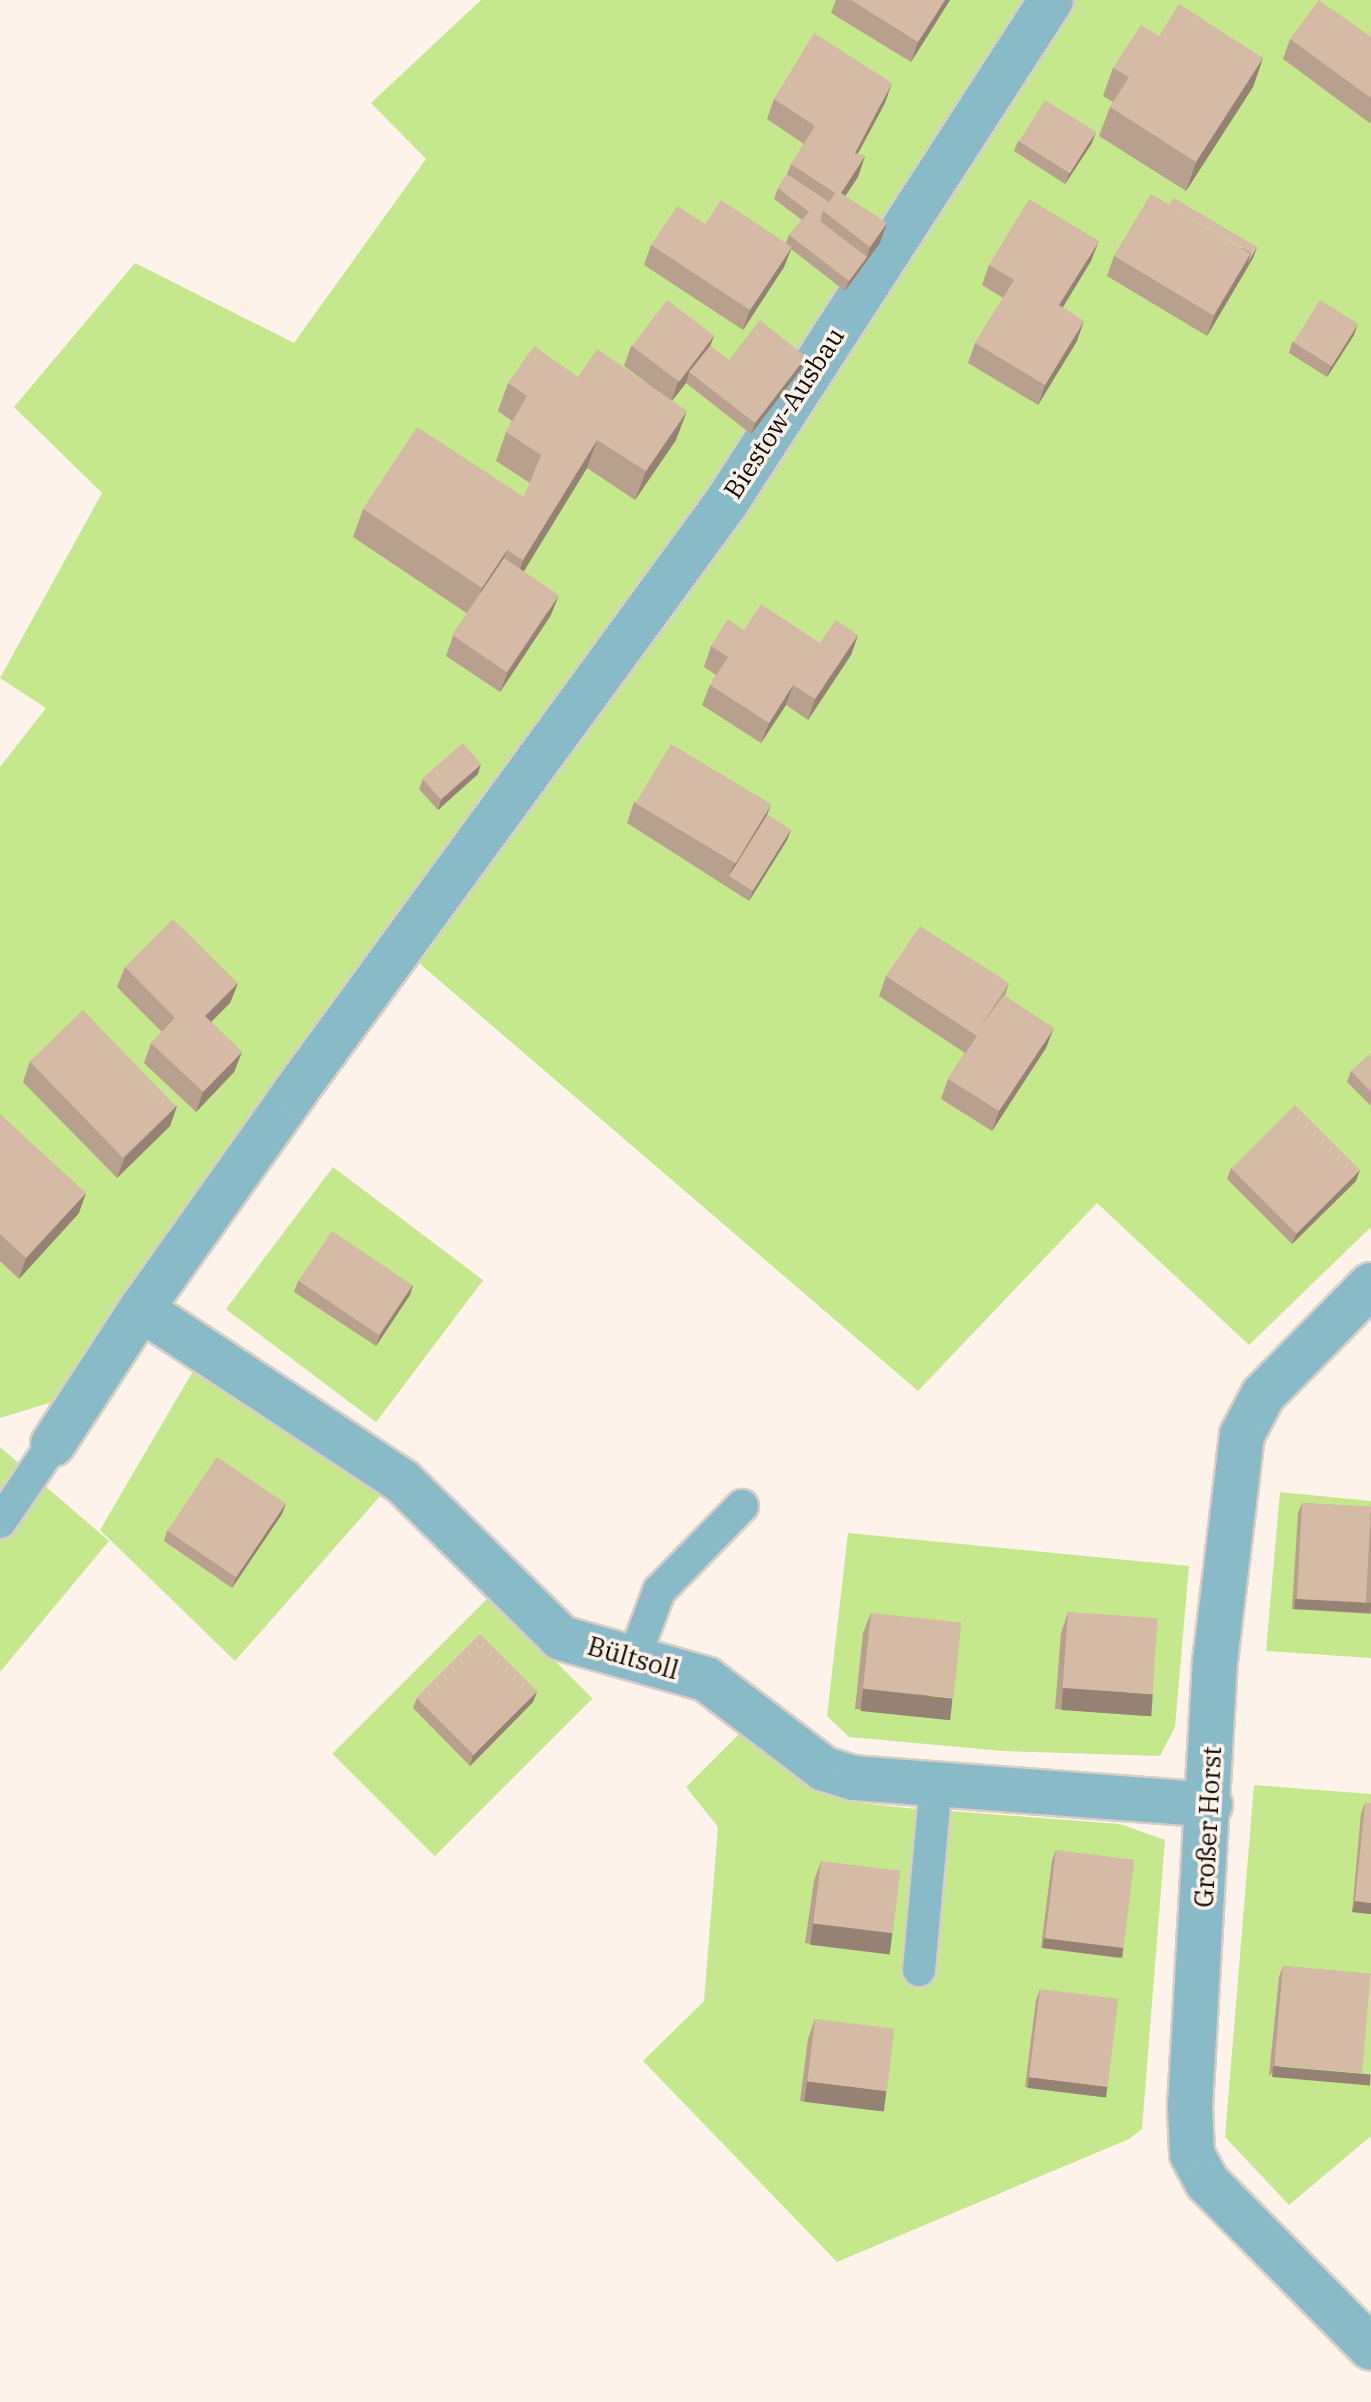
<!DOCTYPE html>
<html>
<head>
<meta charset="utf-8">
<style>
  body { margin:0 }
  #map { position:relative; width:1371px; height:2402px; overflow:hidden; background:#fef3ea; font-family:"IBM Plex Serif",serif }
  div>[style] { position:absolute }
  .green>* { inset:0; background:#c6e88c; transform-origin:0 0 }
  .roads { filter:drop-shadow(2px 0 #d9cec5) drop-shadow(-2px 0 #d9cec5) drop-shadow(0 2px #d9cec5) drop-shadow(0 -2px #d9cec5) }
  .service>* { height:32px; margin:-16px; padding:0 16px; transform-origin:16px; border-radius:16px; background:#89bac8 }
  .minor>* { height:44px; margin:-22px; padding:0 22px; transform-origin:22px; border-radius:22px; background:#89bac8 }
  .wall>* { inset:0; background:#b7a08e }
  .shaded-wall>* { inset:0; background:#958274; transform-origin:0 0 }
  .building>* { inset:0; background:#d5baa5; transform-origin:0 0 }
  span { translate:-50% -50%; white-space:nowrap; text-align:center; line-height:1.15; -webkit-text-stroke:7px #fef3ea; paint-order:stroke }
  .street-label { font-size:26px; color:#140b05 }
</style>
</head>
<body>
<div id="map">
  <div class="green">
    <i style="clip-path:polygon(481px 0,1371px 0,1371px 1227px,1249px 1345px,1097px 1203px,918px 1391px,391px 939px,59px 1400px,0 1418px,0 767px,46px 708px,0 678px,102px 493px,14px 407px,135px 263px,294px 343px,426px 159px,371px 103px)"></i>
    <i style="left:333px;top:1167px;width:188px;height:178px;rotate:37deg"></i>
    <i style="clip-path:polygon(193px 1371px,381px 1495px,235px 1661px,100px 1530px)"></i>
    <i style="clip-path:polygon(0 1447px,109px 1541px,0 1672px)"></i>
    <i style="clip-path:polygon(1280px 1492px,1371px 1501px,1371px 1658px,1266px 1651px)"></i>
    <i style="clip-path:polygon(848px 1533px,1189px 1566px,1175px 1727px,1160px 1756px,1003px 1751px,849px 1737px,827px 1716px)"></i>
    <i style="left:490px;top:1596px;width:145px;height:223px;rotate:45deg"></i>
    <i style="clip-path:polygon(742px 1731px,811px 1787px,852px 1802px,925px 1810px,928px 1976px,951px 1811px,1120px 1824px,1165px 1840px,1142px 2129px,1129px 2139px,837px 2262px,643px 2061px,704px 2001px,718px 1827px,686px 1787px)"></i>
    <i style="clip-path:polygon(1254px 1785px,1371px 1794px,1371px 2136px,1289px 2205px,1225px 2137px)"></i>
  </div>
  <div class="roads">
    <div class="service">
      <i style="left:0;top:1522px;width:94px;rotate:-55.8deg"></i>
      <i style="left:634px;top:1658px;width:72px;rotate:-69.5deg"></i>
      <i style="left:659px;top:1591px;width:119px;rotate:-45.7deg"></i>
      <i style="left:919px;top:1970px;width:187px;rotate:-84.8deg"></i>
    </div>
    <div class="minor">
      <i style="left:1371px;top:1285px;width:154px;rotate:134.5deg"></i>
      <i style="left:1263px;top:1395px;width:45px;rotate:117.7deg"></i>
      <i style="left:1242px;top:1435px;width:227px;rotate:96.8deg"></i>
      <i style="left:1215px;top:1660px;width:447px;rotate:93.2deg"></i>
      <i style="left:1190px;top:2106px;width:48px;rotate:87.6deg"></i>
      <i style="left:1192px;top:2154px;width:32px;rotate:62deg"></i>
      <i style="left:1207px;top:2182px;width:233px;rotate:45.3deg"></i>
      <i style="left:141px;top:1309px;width:313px;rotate:33.4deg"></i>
      <i style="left:402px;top:1481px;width:223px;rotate:44.6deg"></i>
      <i style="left:561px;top:1638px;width:151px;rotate:15.8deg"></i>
      <i style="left:706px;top:1679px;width:148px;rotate:37.3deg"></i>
      <i style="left:824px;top:1769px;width:31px;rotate:17deg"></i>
      <i style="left:854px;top:1778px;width:357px;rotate:4.3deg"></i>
      <i style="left:53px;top:1444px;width:161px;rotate:-56.9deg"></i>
      <i style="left:141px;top:1309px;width:266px;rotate:-54.6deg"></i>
      <i style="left:295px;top:1092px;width:730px;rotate:-53.81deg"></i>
      <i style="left:726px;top:503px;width:599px;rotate:-57.13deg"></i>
    </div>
  </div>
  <div class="wall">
    <i style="clip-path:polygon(836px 0,950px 0,911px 62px,831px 13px)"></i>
    <i style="clip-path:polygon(1159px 36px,1263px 58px,1253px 87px,1186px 191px,1099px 136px,1110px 107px,1113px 102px,1103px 96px,1113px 68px)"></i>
    <i style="clip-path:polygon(1371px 37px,1371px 124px,1283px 59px,1290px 39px)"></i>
    <i style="clip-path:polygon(774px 99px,885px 103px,858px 154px,865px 156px,858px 177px,845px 196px,880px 243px,845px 291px,791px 249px,784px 267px,743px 330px,644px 265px,651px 245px,705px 224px,786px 243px,789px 235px,802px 220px,774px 199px,778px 188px,787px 174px,791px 164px,804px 144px,767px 119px)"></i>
    <i style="clip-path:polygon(1018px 141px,1092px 143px,1065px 184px,1014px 151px)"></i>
    <i style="clip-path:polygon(1257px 247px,1253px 258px,1207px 336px,1107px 276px,1114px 256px)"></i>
    <i style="clip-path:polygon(1091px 261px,1063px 307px,1077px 341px,1038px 405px,968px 363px,975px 343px,1003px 298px,982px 285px,989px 265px)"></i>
    <i style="clip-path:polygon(1354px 335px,1327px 377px,1289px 353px,1292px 342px)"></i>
    <i style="clip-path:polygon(714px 336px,710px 346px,729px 360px,802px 368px,751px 434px,686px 383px,672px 401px,676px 440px,635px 500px,587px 468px,524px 571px,551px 615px,500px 692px,446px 656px,453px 636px,468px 614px,353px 537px,363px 509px,524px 497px,530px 483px,496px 461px,506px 432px,512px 421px,498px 411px,508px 383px,578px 377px,648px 384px,624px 366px,631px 346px)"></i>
    <i style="clip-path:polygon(858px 635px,851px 655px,808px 720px,786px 705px,761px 743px,702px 705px,710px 685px,716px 675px,704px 667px,711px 646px,820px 643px)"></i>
    <i style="clip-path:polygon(478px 774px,438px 810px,419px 789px,423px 779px)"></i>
    <i style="clip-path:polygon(634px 802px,767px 815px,791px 830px,787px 840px,749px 901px,627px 823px)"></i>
    <i style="clip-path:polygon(125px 967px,238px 983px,230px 1003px,211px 1022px,242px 1052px,234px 1072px,196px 1112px,144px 1063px,151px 1043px,162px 1032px,117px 987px)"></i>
    <i style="clip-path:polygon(886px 976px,1009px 983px,1005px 996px,1046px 1048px,992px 1131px,941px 1099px,948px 1079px,965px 1053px,879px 996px)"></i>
    <i style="clip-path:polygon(1371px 1053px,1371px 1106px,1347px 1082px,1351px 1071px)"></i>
    <i style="clip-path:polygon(30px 1061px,177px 1106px,170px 1126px,117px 1178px,23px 1082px)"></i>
    <i style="clip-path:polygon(0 1114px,79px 1213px,19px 1279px,0 1261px)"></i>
    <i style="clip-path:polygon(1231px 1168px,1356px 1181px,1292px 1244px,1227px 1179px)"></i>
    <i style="clip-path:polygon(298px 1281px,413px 1285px,410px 1295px,376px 1346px,294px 1292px)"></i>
    <i style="clip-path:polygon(286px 1503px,282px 1514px,232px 1588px,164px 1541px,167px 1531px)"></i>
    <i style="clip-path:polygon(1302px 1503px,1371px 1507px,1371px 1614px,1292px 1609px,1298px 1513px)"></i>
    <i style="clip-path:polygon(1068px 1612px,1145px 1716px,1055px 1709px,1061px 1633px)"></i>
    <i style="clip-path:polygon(871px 1613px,945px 1719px,855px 1709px,863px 1633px)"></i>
    <i style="clip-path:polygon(537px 1692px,533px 1702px,470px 1766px,413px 1708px,417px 1698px)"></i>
    <i style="clip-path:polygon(1365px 1803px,1371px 1914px,1352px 1912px,1361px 1813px)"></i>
    <i style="clip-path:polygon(1056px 1850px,1123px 1948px,1119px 1958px,1041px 1948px,1052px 1860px)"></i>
    <i style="clip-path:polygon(821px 1861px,885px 1953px,805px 1943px,814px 1881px)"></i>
    <i style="clip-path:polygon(1283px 1966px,1371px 1974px,1269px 2076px,1279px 1977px)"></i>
    <i style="clip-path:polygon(1040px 1989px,1107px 2087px,1103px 2097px,1025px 2087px,1036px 2000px)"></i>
    <i style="clip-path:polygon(815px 2019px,879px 2111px,800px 2101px,808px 2039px)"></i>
  </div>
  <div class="shaded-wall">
    <i style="clip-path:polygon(945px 0,950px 0,911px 62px,918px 42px)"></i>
    <i style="clip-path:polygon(1263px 58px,1253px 87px,1186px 191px,1196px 162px)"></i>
    <i style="clip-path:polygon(892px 83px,885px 103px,847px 173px,855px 153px)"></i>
    <i style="clip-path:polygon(1096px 132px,1092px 143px,1065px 184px,1069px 174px)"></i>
    <i style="clip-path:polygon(865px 156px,858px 177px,834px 213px,841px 193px)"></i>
    <i style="clip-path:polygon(887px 223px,880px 243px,845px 291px,849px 281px,867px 257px,870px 247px)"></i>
    <i style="clip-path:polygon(1099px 241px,1091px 261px,1052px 325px,1059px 305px)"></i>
    <i style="clip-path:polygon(792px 247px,784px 267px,743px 330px,750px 310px)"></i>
    <i style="clip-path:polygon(1257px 247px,1253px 258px,1207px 336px,1214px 316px,1251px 253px)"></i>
    <i style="clip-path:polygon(1084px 321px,1077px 341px,1038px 405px,1045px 385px)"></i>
    <i style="clip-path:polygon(1358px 324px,1354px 335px,1327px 377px,1331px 366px)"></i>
    <i style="clip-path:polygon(714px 336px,706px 356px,689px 372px,686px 383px,671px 402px,678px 382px)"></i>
    <i style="clip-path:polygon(806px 357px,802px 368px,751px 434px,755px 423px)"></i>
    <i style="clip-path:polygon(687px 411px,676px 440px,635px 500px,646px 471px)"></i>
    <i style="clip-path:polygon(597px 440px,587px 468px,513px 589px,523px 560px)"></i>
    <i style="clip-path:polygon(507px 550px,497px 578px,472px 616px,482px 588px)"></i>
    <i style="clip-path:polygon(559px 595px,551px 615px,500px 692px,508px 672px)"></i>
    <i style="clip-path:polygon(858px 635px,851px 655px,808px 720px,815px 699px)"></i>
    <i style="clip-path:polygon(793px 685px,786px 705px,761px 743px,769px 723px)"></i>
    <i style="clip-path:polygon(481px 764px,478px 774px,438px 810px,441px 800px)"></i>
    <i style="clip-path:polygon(771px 805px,763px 825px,729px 876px,733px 866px)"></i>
    <i style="clip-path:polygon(791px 830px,787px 840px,749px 901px,753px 890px)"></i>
    <i style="clip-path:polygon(238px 983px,230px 1003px,197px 1036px,205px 1016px)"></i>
    <i style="clip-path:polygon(1054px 1028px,1046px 1048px,992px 1131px,999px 1111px)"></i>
    <i style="clip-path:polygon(242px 1052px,234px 1072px,196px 1112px,203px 1092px)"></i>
    <i style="clip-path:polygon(177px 1106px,170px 1126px,117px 1178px,125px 1157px)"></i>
    <i style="clip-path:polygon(1360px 1170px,1356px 1181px,1292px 1244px,1296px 1234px)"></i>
    <i style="clip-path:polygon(86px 1193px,79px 1213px,19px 1279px,26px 1258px)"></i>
    <i style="clip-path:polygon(413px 1285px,410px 1295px,376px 1346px,380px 1335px)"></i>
    <i style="clip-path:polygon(286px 1503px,282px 1514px,232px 1588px,236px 1578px)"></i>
    <i style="left:1295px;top:1599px;width:76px;height:10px;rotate:3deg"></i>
    <i style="left:1063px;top:1688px;width:90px;height:22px;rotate:4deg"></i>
    <i style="left:863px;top:1689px;width:90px;height:22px;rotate:6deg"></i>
    <i style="clip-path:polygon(537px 1692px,533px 1702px,470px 1766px,473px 1755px)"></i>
    <i style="clip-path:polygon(1355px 1901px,1371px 1903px,1371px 1914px,1352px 1912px)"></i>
    <i style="left:813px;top:1923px;width:80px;height:22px;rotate:7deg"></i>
    <i style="left:1044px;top:1938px;width:80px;height:10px;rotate:7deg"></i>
    <i style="left:1273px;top:2066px;width:98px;height:11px;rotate:5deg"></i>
    <i style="left:1029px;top:2077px;width:79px;height:11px;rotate:7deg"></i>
    <i style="left:807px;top:2081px;width:80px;height:21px;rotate:7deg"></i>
  </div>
  <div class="building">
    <i style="clip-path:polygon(851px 0,945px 0,918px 42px)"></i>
    <i style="clip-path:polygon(1319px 0,1371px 37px,1371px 98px,1290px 39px)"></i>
    <i style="clip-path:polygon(1179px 4px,1263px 58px,1196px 162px,1110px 107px,1129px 77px,1113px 68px,1141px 25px,1159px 36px)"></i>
    <i style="clip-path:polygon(814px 33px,892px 83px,855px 153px,865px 156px,841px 193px,887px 223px,870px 247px,823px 211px,835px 193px,791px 164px,815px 126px,774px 99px)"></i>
    <i style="left:1045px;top:100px;width:60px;height:49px;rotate:32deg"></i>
    <i style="clip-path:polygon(787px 174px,829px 202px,823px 211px,820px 221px,867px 257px,849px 281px,789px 235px,809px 212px,778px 188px)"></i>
    <i style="left:1151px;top:194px;width:116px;height:72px;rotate:31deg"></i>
    <i style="clip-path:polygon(1174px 198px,1257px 247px,1248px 263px,1251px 253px,1169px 205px)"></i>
    <i style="clip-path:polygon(1029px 199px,1099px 241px,1059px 305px,1084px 321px,1045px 385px,975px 343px,1014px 280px,989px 265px)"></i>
    <i style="clip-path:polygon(721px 200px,792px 247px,750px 310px,651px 245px,677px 206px,705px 224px)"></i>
    <i style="left:667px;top:300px;width:59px;height:58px;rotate:37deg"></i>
    <i style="left:1320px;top:300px;width:45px;height:50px;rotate:32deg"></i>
    <i style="clip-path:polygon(760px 320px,806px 357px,755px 423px,689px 372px,710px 346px,729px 360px)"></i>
    <i style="clip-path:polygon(534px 346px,578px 377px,597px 349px,687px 411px,646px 471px,597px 440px,523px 560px,507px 550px,482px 588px,363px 509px,417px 427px,524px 497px,541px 455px,506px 432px,527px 396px,508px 383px)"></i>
    <i style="left:504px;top:558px;width:66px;height:93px;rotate:34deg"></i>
    <i style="clip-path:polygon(761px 604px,820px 643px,836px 620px,858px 635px,815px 699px,793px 685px,769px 723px,710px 685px,728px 657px,711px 646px,728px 619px,744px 630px)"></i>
    <i style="left:463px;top:743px;width:28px;height:54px;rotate:49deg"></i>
    <i style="left:671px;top:744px;width:117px;height:69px;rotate:31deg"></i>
    <i style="left:767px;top:815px;width:28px;height:72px;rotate:32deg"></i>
    <i style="clip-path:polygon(173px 919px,238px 983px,205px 1016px,242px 1052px,203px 1092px,151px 1043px,175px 1018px,125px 967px)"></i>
    <i style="clip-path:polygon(920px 926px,1009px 983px,981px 1026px,1004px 995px,1054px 1028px,999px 1111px,948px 1079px,977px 1036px,886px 976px)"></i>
    <i style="left:83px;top:1010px;width:134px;height:74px;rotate:46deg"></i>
    <i style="clip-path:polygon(1371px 1053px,1371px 1092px,1351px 1071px)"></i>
    <i style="left:1295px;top:1105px;width:92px;height:90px;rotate:45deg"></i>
    <i style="clip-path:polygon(0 1114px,86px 1193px,26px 1258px,0 1234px)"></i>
    <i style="left:332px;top:1231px;width:97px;height:60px;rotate:34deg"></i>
    <i style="left:217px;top:1457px;width:83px;height:89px;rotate:34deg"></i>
    <i style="left:1302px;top:1503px;width:69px;height:96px;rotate:3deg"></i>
    <i style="left:1068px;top:1612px;width:90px;height:76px;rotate:4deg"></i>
    <i style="left:871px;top:1613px;width:91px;height:76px;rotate:6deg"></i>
    <i style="left:480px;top:1634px;width:81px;height:90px;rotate:45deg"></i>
    <i style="clip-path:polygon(1365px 1803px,1371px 1803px,1371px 1903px,1355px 1901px)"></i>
    <i style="left:1056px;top:1850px;width:79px;height:89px;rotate:7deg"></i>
    <i style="left:821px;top:1861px;width:80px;height:63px;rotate:7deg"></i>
    <i style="left:1283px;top:1966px;width:88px;height:100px;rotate:5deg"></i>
    <i style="left:1040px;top:1989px;width:79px;height:89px;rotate:7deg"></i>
    <i style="left:815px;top:2019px;width:80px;height:63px;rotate:7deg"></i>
  </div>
  <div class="street-label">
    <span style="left:784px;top:413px;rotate:-57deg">Biestow-Ausbau</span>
    <span style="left:633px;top:1658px;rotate:16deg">Bültsoll</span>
    <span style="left:1208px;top:1827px;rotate:-87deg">Großer Horst</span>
  </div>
</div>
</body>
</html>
